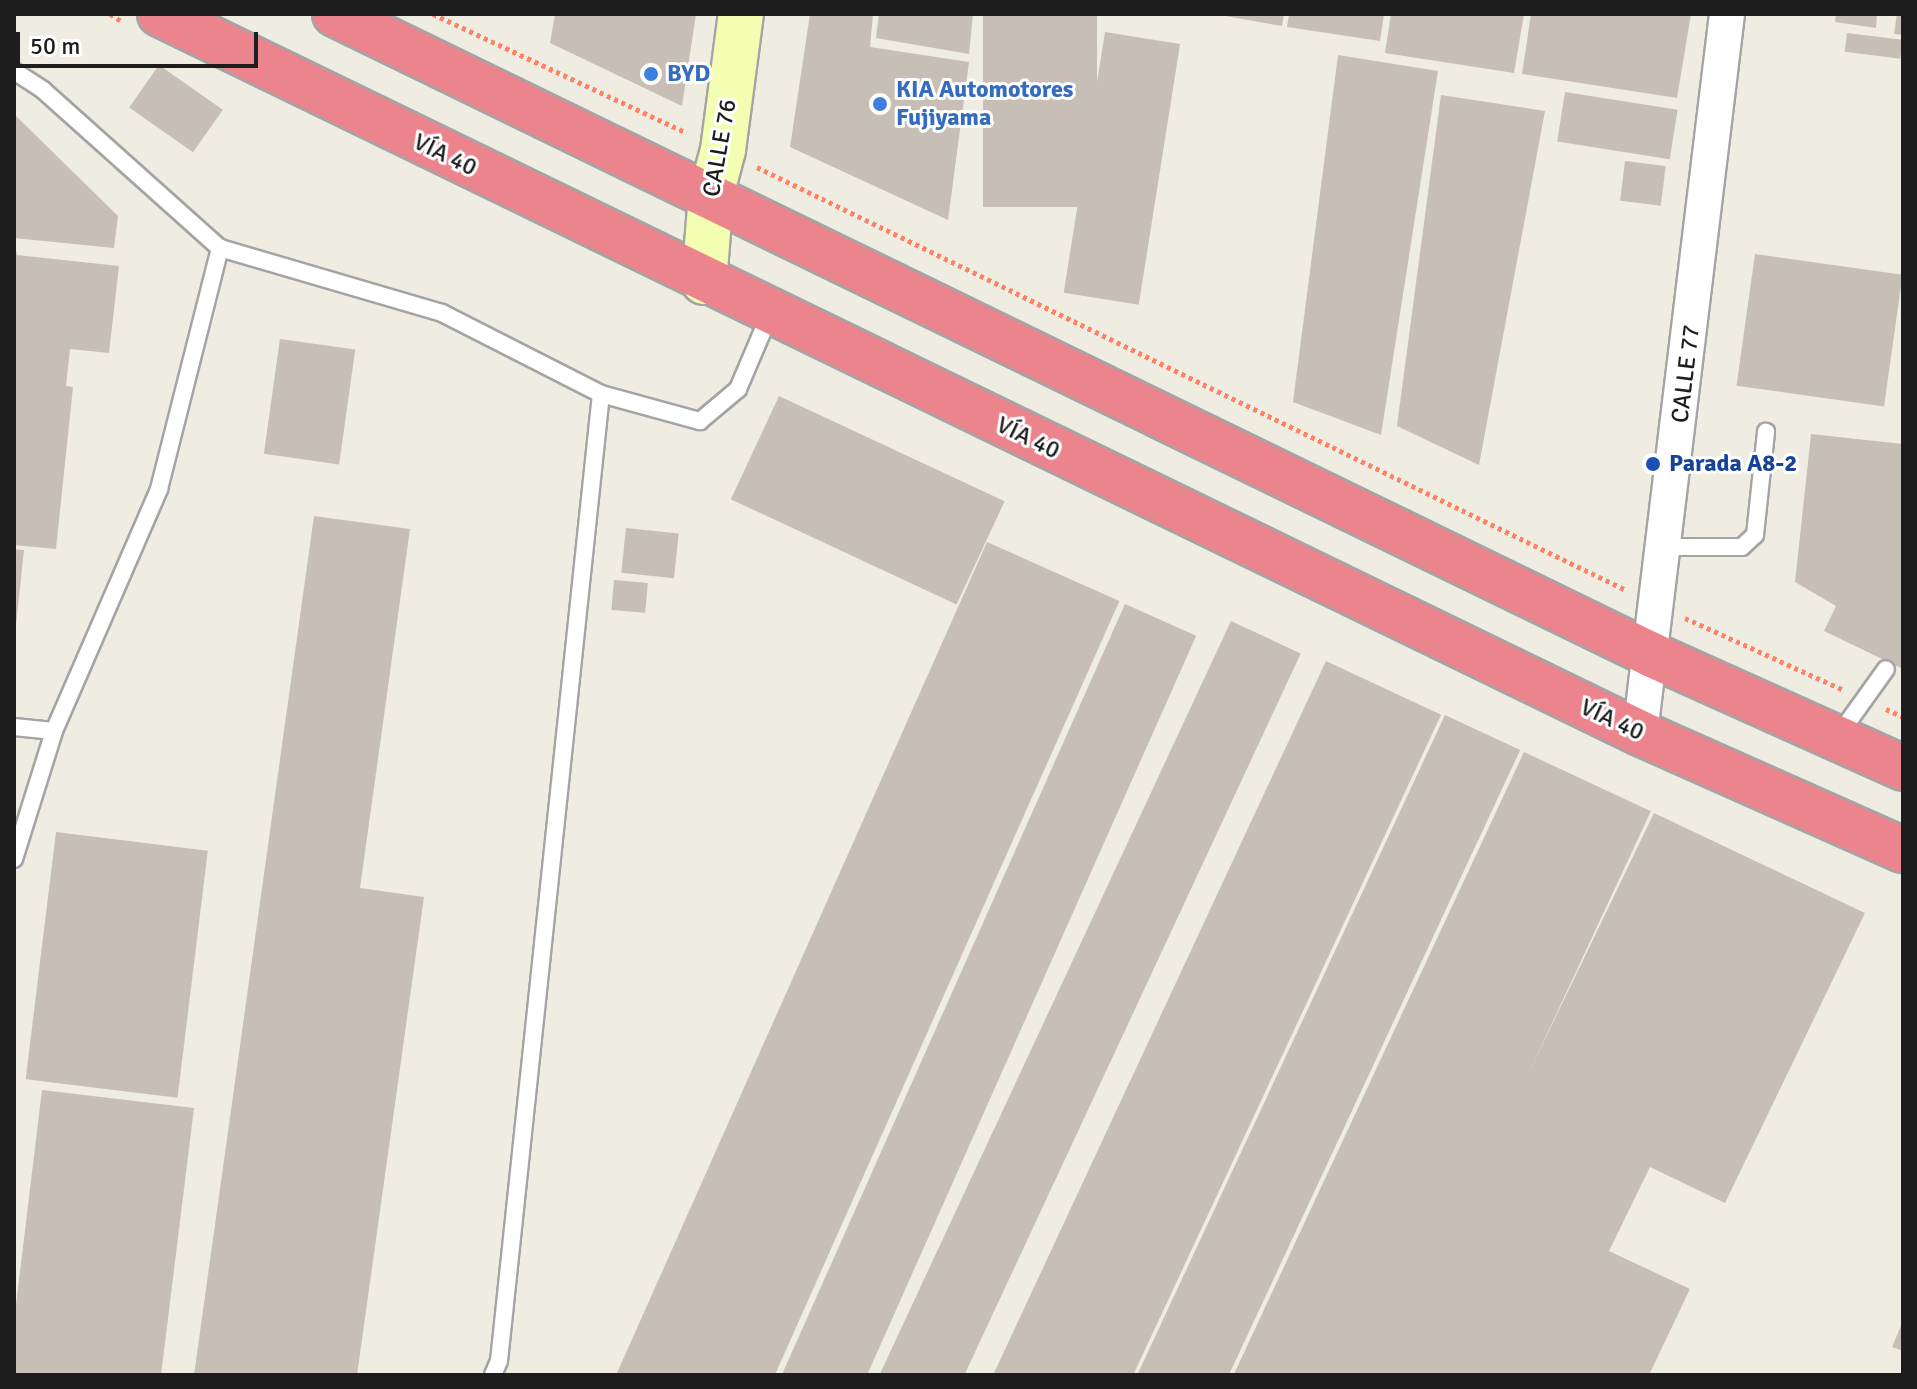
<!DOCTYPE html>
<html>
<head>
<meta charset="utf-8">
<style>
  body { margin:0 }
  #map { position:relative; width:1917px; height:1389px; overflow:hidden; background:#efece2; font-family:Signika,sans-serif }
  div>[style] { position:absolute }
  .building>* { inset:0; background:#c7bfb5; transform-origin:0 0 }
  .path>* { height:5px; margin-top:-2.5px; transform-origin:0; background:repeating-linear-gradient(90deg,#ff8264 0 4px,transparent 0 8px) }
  .roads { filter:drop-shadow(2px 0 #a4a4a4) drop-shadow(-2px 0 #a4a4a4) drop-shadow(0 2px #a4a4a4) drop-shadow(0 -2px #a4a4a4) }
  .lane>* { height:16px; margin:-8px; padding:0 8px; transform-origin:8px; border-radius:8px; background:#fff }
  .street>* { height:34px; margin:-17px; padding:0 17px; transform-origin:17px; border-radius:17px; background:#fff }
  .secondary>* { height:44px; margin:-22px; padding:0 22px; transform-origin:22px; border-radius:22px; background:#f3feb2 }
  .highway>* { height:44px; margin:-22px; padding:0 22px; transform-origin:22px; border-radius:22px; background:#ec848e }
  .dots>* { width:22px; height:22px; translate:-50% -50%; box-sizing:border-box; border:4px solid #fff; border-radius:50% }
  span { translate:-50% -50%; white-space:nowrap; text-align:center; line-height:1.15; -webkit-text-stroke:6px #fff; paint-order:stroke }
  .shop-label { font-size:24px; color:#366cbe; font-weight:700 }
  .left { translate:0 -50%; text-align:left }
  .street-label { font-size:24px; color:#1d1d1d }
  .transit-label { font-size:24px; color:#164399; font-weight:700 }
  .frame { position:absolute; inset:0; border:16px solid #1d1d1d; pointer-events:none }
  .scale { position:absolute; left:16px; top:32px; width:242px; height:36px; box-sizing:border-box; border:4px solid #1d1d1d; border-top:0; padding-left:10px; font-size:24px; line-height:28px; white-space:nowrap; color:#1d1d1d; -webkit-text-stroke:6px #fff; paint-order:stroke }
</style>
</head>
<body>
<div id="map">
  <div class="building">
    <i style="clip-path:polygon(555px 14px,696px 14px,682px 106px,550px 43px)"></i>
    <i style="clip-path:polygon(810px 14px,873px 14px,870px 47px,969px 62px,948px 220px,790px 147px)"></i>
    <i style="clip-path:polygon(879px 14px,973px 14px,969px 54px,876px 38px)"></i>
    <i style="left:983px;top:14px;width:114px;height:193px"></i>
    <i style="clip-path:polygon(1214px 14px,1284px 14px,1282px 26px)"></i>
    <i style="clip-path:polygon(1289px 14px,1384px 14px,1380px 41px,1287px 27px)"></i>
    <i style="clip-path:polygon(1391px 14px,1524px 14px,1514px 73px,1385px 53px)"></i>
    <i style="clip-path:polygon(1531px 14px,1691px 14px,1677px 98px,1522px 74px)"></i>
    <i style="clip-path:polygon(1836px 14px,1877px 14px,1876px 28px,1835px 22px)"></i>
    <i style="clip-path:polygon(1897px 14px,1903px 14px,1903px 35px,1894px 34px)"></i>
    <i style="left:1105px;top:32px;width:76px;height:264px;rotate:9deg"></i>
    <i style="left:1847px;top:33px;width:56px;height:19px;rotate:7deg"></i>
    <i style="clip-path:polygon(1338px 55px,1438px 71px,1381px 435px,1293px 402px)"></i>
    <i style="left:159px;top:65px;width:78px;height:52px;rotate:35deg"></i>
    <i style="left:1565px;top:92px;width:114px;height:50px;rotate:9deg"></i>
    <i style="clip-path:polygon(1441px 95px,1545px 111px,1479px 465px,1397px 426px)"></i>
    <i style="clip-path:polygon(14px 114px,118px 216px,114px 248px,14px 238px)"></i>
    <i style="left:1625px;top:161px;width:41px;height:40px;rotate:7deg"></i>
    <i style="clip-path:polygon(14px 242px,17px 255px,119px 266px,109px 353px,70px 349px,66px 386px,73px 387px,56px 549px,14px 545px)"></i>
    <i style="left:1755px;top:254px;width:149px;height:133px;rotate:8deg"></i>
    <i style="left:280px;top:339px;width:76px;height:116px;rotate:8deg"></i>
    <i style="left:779px;top:396px;width:249px;height:114px;rotate:25deg"></i>
    <i style="clip-path:polygon(1811px 434px,1903px 444px,1903px 669px,1824px 631px,1836px 606px,1795px 582px)"></i>
    <i style="clip-path:polygon(314px 516px,410px 529px,360px 888px,424px 897px,357px 1375px,194px 1375px)"></i>
    <i style="left:626px;top:528px;width:53px;height:45px;rotate:6deg"></i>
    <i style="left:987px;top:542px;width:145px;height:927px;rotate:24deg"></i>
    <i style="clip-path:polygon(14px 549px,24px 550px,16px 625px,14px 625px)"></i>
    <i style="left:614px;top:580px;width:34px;height:30px;rotate:5deg"></i>
    <i style="left:1125px;top:604px;width:78px;height:860px;rotate:24deg"></i>
    <i style="left:1231px;top:621px;width:77px;height:841px;rotate:25deg"></i>
    <i style="left:1326px;top:661px;width:127px;height:793px;rotate:25deg"></i>
    <i style="left:1445px;top:715px;width:83px;height:733px;rotate:25deg"></i>
    <i style="left:1524px;top:752px;width:140px;height:692px;rotate:25deg"></i>
    <i style="clip-path:polygon(1654px 813px,1865px 913px,1725px 1203px,1650px 1167px,1609px 1251px,1690px 1289px,1649px 1375px,1383px 1375px)"></i>
    <i style="left:56px;top:832px;width:153px;height:249px;rotate:7deg"></i>
    <i style="clip-path:polygon(42px 1090px,194px 1108px,161px 1375px,14px 1375px,14px 1321px)"></i>
    <i style="clip-path:polygon(1903px 1321px,1903px 1351px,1892px 1347px)"></i>
  </div>
  <div class="path">
    <i style="left:110px;top:14px;width:15px;rotate:32deg"></i>
    <i style="left:433px;top:14px;width:280px;rotate:25.1deg"></i>
    <i style="left:757px;top:167px;width:966px;rotate:25.96deg"></i>
    <i style="left:1685px;top:618px;width:175px;rotate:24.4deg"></i>
    <i style="left:1886px;top:709px;width:19px;rotate:25deg"></i>
  </div>
  <div class="roads">
    <div class="lane">
      <i style="left:14px;top:71px;width:35px;rotate:33deg"></i>
      <i style="left:43px;top:90px;width:237px;rotate:41.8deg"></i>
      <i style="left:220px;top:248px;width:231px;rotate:16.3deg"></i>
      <i style="left:442px;top:313px;width:178px;rotate:27deg"></i>
      <i style="left:601px;top:394px;width:103px;rotate:15.3deg"></i>
      <i style="left:700px;top:421px;width:50px;rotate:-40.1deg"></i>
      <i style="left:738px;top:389px;width:82px;rotate:-66.9deg"></i>
      <i style="left:1666px;top:547px;width:76px"></i>
      <i style="left:1742px;top:547px;width:18px;rotate:-43deg"></i>
      <i style="left:1755px;top:535px;width:104px;rotate:-83.9deg"></i>
      <i style="left:14px;top:727px;width:40px;rotate:5.7deg"></i>
      <i style="left:1838px;top:736px;width:82px;rotate:-54.4deg"></i>
      <i style="left:14px;top:859px;width:134px;rotate:-72.6deg"></i>
      <i style="left:54px;top:731px;width:264px;rotate:-66.5deg"></i>
      <i style="left:159px;top:489px;width:249px;rotate:-75.8deg"></i>
      <i style="left:493px;top:1375px;width:15px;rotate:-67deg"></i>
      <i style="left:499px;top:1361px;width:972px;rotate:-83.98deg"></i>
    </div>
    <div class="street">
      <i style="left:1640px;top:733px;width:724px;rotate:-83.1deg"></i>
    </div>
    <div class="secondary">
      <i style="left:704px;top:282px;width:87px;rotate:-85.4deg"></i>
      <i style="left:711px;top:195px;width:47px;rotate:-75.1deg"></i>
      <i style="left:723px;top:150px;width:137px;rotate:-82.5deg"></i>
    </div>
    <div class="highway">
      <i style="left:160px;top:14px;width:1645px;rotate:25.91deg"></i>
      <i style="left:1640px;top:733px;width:288px;rotate:24deg"></i>
      <i style="left:335px;top:14px;width:1465px;rotate:25.95deg"></i>
      <i style="left:1652px;top:655px;width:275px;rotate:24.2deg"></i>
    </div>
  </div>
  <div class="dots">
    <i style="left:651px;top:74px;background:#3f7fe0"></i>
    <i style="left:880px;top:104px;background:#3f7fe0"></i>
    <i style="left:1653px;top:464px;background:#1a4fb4"></i>
  </div>
  <div class="shop-label">
    <span class="left" style="left:667px;top:74px">BYD</span>
    <span class="left" style="left:896px;top:104px">KIA Automotores<br>Fujiyama</span>
  </div>
  <div class="street-label">
    <span style="left:720px;top:148px;rotate:-80deg">CALLE 76</span>
    <span style="left:445px;top:155px;rotate:26deg">VÍA 40</span>
    <span style="left:1686px;top:374px;rotate:-83deg">CALLE 77</span>
    <span style="left:1028px;top:438px;rotate:26deg">VÍA 40</span>
    <span style="left:1612px;top:720px;rotate:25deg">VÍA 40</span>
  </div>
  <div class="transit-label">
    <span class="left" style="left:1669px;top:464px">Parada A8-2</span>
  </div>
  <div class="frame"></div>
  <div class="scale">50 m</div>
</div>
</body>
</html>
